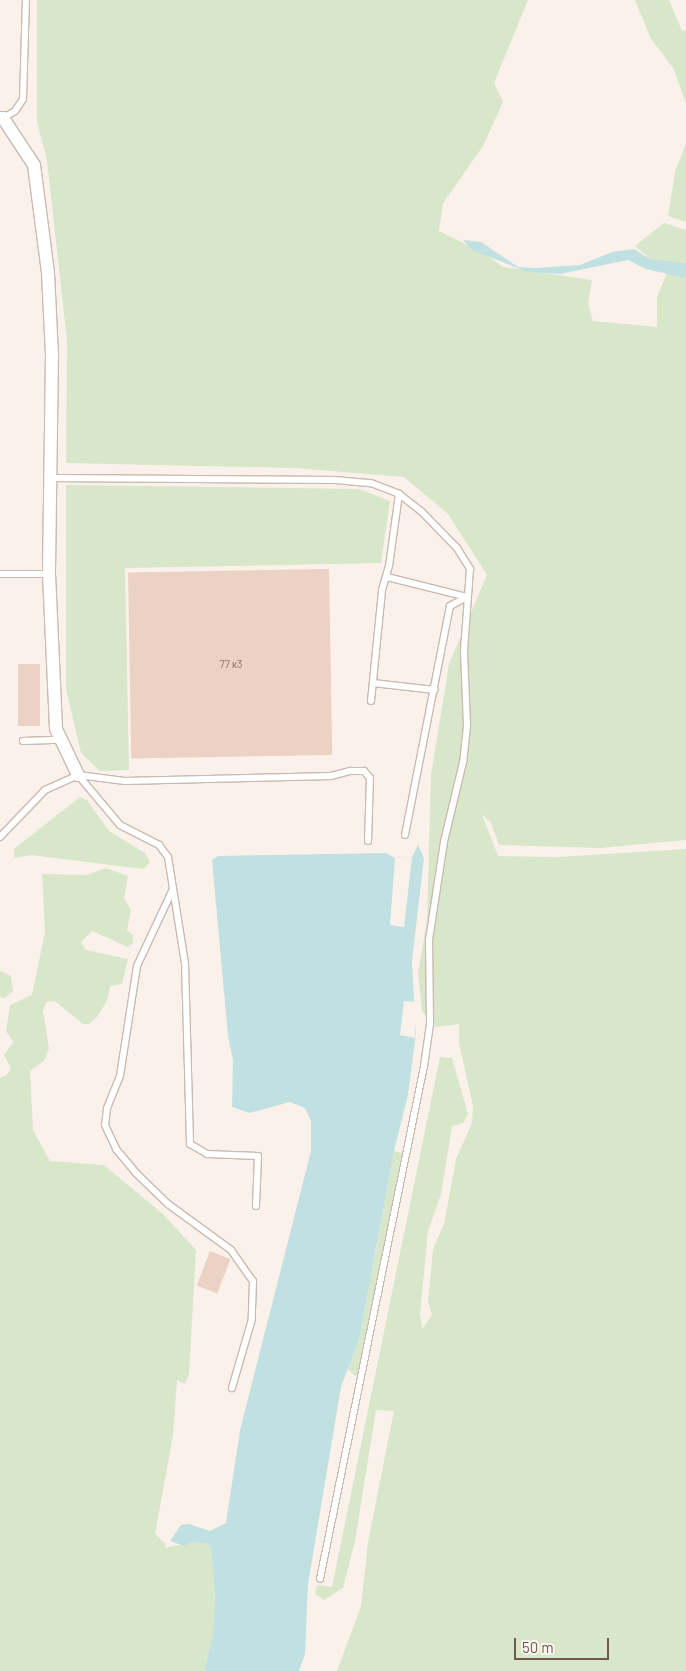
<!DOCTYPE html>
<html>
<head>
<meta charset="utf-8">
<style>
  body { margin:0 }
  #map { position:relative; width:686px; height:1671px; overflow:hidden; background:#faf2ea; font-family:Barlow,sans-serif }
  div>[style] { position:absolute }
  .green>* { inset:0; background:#d8e6ca }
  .water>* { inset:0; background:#c0e0e2 }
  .pier>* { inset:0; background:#faf2ea }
  .building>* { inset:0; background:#ecd1c5; transform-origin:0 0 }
  .roads { filter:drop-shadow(1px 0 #cbbab1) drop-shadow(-1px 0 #cbbab1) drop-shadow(0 1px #cbbab1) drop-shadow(0 -1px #cbbab1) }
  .lane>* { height:6px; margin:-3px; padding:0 3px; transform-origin:3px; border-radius:3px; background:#fff }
  .street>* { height:12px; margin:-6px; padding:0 6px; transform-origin:6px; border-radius:6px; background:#fff }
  span { translate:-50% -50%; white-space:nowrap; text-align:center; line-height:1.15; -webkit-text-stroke:4px #fdf7f0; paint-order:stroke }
  .number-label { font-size:11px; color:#90776d }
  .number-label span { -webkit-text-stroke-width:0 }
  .scale { position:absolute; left:514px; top:1638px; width:95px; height:22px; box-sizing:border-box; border:2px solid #725950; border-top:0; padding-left:6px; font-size:15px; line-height:18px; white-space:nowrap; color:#725950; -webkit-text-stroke:4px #fdf7f0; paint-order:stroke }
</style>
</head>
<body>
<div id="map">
  <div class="green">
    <i style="clip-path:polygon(37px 0,528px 0,494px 83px,503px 102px,483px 146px,443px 203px,439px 231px,482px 252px,503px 267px,592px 280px,588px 303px,593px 321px,657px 327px,657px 297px,667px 273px,686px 278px,686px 840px,599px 848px,499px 845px,491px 823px,482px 814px,498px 856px,557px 857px,686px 849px,686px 1671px,337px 1671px,361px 1606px,368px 1542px,394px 1411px,376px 1410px,355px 1541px,343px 1588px,324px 1600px,315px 1594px,317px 1585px,332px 1587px,440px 1057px,452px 1058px,468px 1114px,463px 1123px,452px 1126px,441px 1194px,428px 1231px,420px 1314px,422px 1329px,432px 1315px,428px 1302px,433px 1249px,444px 1224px,456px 1159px,472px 1123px,473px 1106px,459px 1043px,459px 1024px,436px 1027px,422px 1011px,418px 973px,427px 921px,431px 775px,449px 664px,487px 575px,448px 514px,404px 477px,294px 468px,66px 463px,67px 341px,47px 160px,37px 122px)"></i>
    <i style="clip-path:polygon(635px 0,669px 0,682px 31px,686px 30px,686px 104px,674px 69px,651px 39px)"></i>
    <i style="clip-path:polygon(686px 143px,686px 222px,668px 216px,675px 172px)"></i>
    <i style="clip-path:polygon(664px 223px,686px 230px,686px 263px,650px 259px,635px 246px)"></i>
    <i style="clip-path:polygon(66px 485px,359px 489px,390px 501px,381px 563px,125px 568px,129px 770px,100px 771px,81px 753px,66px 689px)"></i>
    <i style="clip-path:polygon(80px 797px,87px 800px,109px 831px,145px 853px,150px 862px,143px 869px,31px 855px,14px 858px,14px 849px)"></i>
    <i style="clip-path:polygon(106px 868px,128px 876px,124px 898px,131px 910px,127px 930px,133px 935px,133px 943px,128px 947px,92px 931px,81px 942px,86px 950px,128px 959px,122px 984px,110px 986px,108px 998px,98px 1016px,89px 1024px,83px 1024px,55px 1001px,46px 1002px,43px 1011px,49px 1048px,45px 1060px,30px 1071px,33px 1130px,50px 1161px,104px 1165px,164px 1215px,196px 1250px,189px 1374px,185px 1384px,177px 1380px,173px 1435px,155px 1534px,166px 1544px,165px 1548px,191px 1542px,208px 1544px,211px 1548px,215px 1593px,213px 1634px,204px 1671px,0 1671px,0 1077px,6px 1076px,11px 1068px,4px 1055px,13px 1042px,6px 1031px,10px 1005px,32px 995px,45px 932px,42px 874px,87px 875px)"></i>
    <i style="clip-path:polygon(0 971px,11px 976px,13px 991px,4px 998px,0 997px)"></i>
    <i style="clip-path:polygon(394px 1151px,405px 1154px,361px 1372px,355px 1376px,348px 1369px,359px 1340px)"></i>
  </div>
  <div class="water">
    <i style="clip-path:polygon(463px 240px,481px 242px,518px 267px,535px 268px,580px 265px,612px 252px,634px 249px,650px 259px,686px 263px,686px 278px,646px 269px,628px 260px,560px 274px,528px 272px,472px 250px)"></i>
    <i style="clip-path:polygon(418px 845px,424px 858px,412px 961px,416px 1033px,408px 1095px,394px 1151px,359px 1340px,341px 1387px,308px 1584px,305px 1654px,299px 1671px,204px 1671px,213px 1634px,215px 1594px,211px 1548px,208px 1544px,191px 1542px,184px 1546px,170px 1541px,181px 1525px,189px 1524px,210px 1531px,226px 1523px,240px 1430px,311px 1151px,311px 1121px,305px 1108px,290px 1102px,249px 1113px,232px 1107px,233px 1060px,228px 1036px,212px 860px,218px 856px,386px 853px,395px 858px,412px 857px)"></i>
  </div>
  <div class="pier">
    <i style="clip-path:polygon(412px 857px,404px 927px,390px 925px,395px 858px)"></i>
    <i style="clip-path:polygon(404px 1001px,417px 1002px,415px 1038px,400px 1035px)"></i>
  </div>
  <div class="building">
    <i style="left:329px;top:569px;width:186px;height:201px;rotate:89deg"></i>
    <i style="left:18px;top:664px;width:22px;height:62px"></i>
    <i style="left:210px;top:1251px;width:22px;height:37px;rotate:21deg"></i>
  </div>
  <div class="roads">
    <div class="lane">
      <i style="left:3px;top:118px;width:14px;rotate:-30deg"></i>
      <i style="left:15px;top:111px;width:14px;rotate:-56deg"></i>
      <i style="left:23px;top:99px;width:99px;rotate:-88.3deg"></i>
      <i style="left:52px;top:478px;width:283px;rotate:0.4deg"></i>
      <i style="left:335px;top:480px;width:36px;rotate:5deg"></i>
      <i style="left:371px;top:483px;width:30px;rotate:21deg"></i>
      <i style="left:399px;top:494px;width:29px;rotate:38deg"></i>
      <i style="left:422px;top:512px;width:50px;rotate:45.8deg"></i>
      <i style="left:457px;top:548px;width:25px;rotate:58deg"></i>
      <i style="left:470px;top:569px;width:82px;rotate:94.2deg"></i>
      <i style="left:464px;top:651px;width:75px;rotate:87.7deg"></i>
      <i style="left:467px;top:726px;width:36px;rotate:96deg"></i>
      <i style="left:463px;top:762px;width:82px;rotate:103.4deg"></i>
      <i style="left:444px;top:842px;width:99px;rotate:98.7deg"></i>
      <i style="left:429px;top:940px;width:84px;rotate:89.3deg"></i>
      <i style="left:430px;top:1024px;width:42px;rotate:98.1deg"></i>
      <i style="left:424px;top:1066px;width:523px;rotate:101.46deg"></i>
      <i style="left:0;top:574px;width:49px"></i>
      <i style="left:387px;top:577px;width:82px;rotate:14deg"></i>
      <i style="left:373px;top:683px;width:62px;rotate:6.4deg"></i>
      <i style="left:371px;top:701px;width:112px;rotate:-84.3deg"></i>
      <i style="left:382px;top:590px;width:25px;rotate:-74deg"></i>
      <i style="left:389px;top:566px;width:73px;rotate:-82.1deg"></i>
      <i style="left:23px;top:741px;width:36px;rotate:-2deg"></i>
      <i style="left:78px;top:775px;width:65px;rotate:50deg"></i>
      <i style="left:120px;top:825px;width:44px;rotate:27.1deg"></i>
      <i style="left:159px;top:845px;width:15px;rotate:53deg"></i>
      <i style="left:168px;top:857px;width:107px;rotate:80.9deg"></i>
      <i style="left:185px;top:963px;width:181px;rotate:88.4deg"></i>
      <i style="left:190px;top:1144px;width:20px;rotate:30deg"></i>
      <i style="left:207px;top:1154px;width:51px;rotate:2.2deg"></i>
      <i style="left:258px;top:1156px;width:50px;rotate:92.3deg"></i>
      <i style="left:405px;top:835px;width:233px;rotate:-78.9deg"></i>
      <i style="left:450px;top:606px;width:19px;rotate:-28deg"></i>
      <i style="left:0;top:837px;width:65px;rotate:-46.2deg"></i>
      <i style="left:45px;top:790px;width:36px;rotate:-24deg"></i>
      <i style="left:78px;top:775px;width:47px;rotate:7.3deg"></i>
      <i style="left:125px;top:781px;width:206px;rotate:-1.4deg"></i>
      <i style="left:331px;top:776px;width:20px;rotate:-15deg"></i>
      <i style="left:350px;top:771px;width:14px"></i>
      <i style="left:364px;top:771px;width:9px;rotate:49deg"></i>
      <i style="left:370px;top:778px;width:63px;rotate:91.8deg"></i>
      <i style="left:173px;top:889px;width:85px;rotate:115.1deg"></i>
      <i style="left:137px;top:966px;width:111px;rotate:98.8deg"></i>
      <i style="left:120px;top:1076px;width:35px;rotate:112deg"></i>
      <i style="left:107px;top:1109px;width:16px;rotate:97deg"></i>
      <i style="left:105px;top:1125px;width:26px;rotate:65deg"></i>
      <i style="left:116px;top:1149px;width:31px;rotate:50deg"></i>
      <i style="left:136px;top:1173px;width:45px;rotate:44.1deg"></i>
      <i style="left:168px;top:1204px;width:78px;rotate:36.1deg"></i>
      <i style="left:231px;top:1250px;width:38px;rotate:55deg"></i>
      <i style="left:253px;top:1281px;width:38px;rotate:92deg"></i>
      <i style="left:252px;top:1319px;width:72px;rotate:106.2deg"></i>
    </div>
    <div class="street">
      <i style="left:0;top:118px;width:3px"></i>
      <i style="left:3px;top:118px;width:56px;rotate:56.6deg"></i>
      <i style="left:34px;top:165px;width:109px;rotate:82.6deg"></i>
      <i style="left:48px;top:273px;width:82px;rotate:87.2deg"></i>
      <i style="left:52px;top:355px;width:219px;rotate:90.8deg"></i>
      <i style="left:49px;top:574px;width:155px;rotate:87.4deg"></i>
      <i style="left:56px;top:729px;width:51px;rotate:64.4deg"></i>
    </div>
  </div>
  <div class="number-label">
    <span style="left:231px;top:664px">77 к3</span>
  </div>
  <div class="scale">50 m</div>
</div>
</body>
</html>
